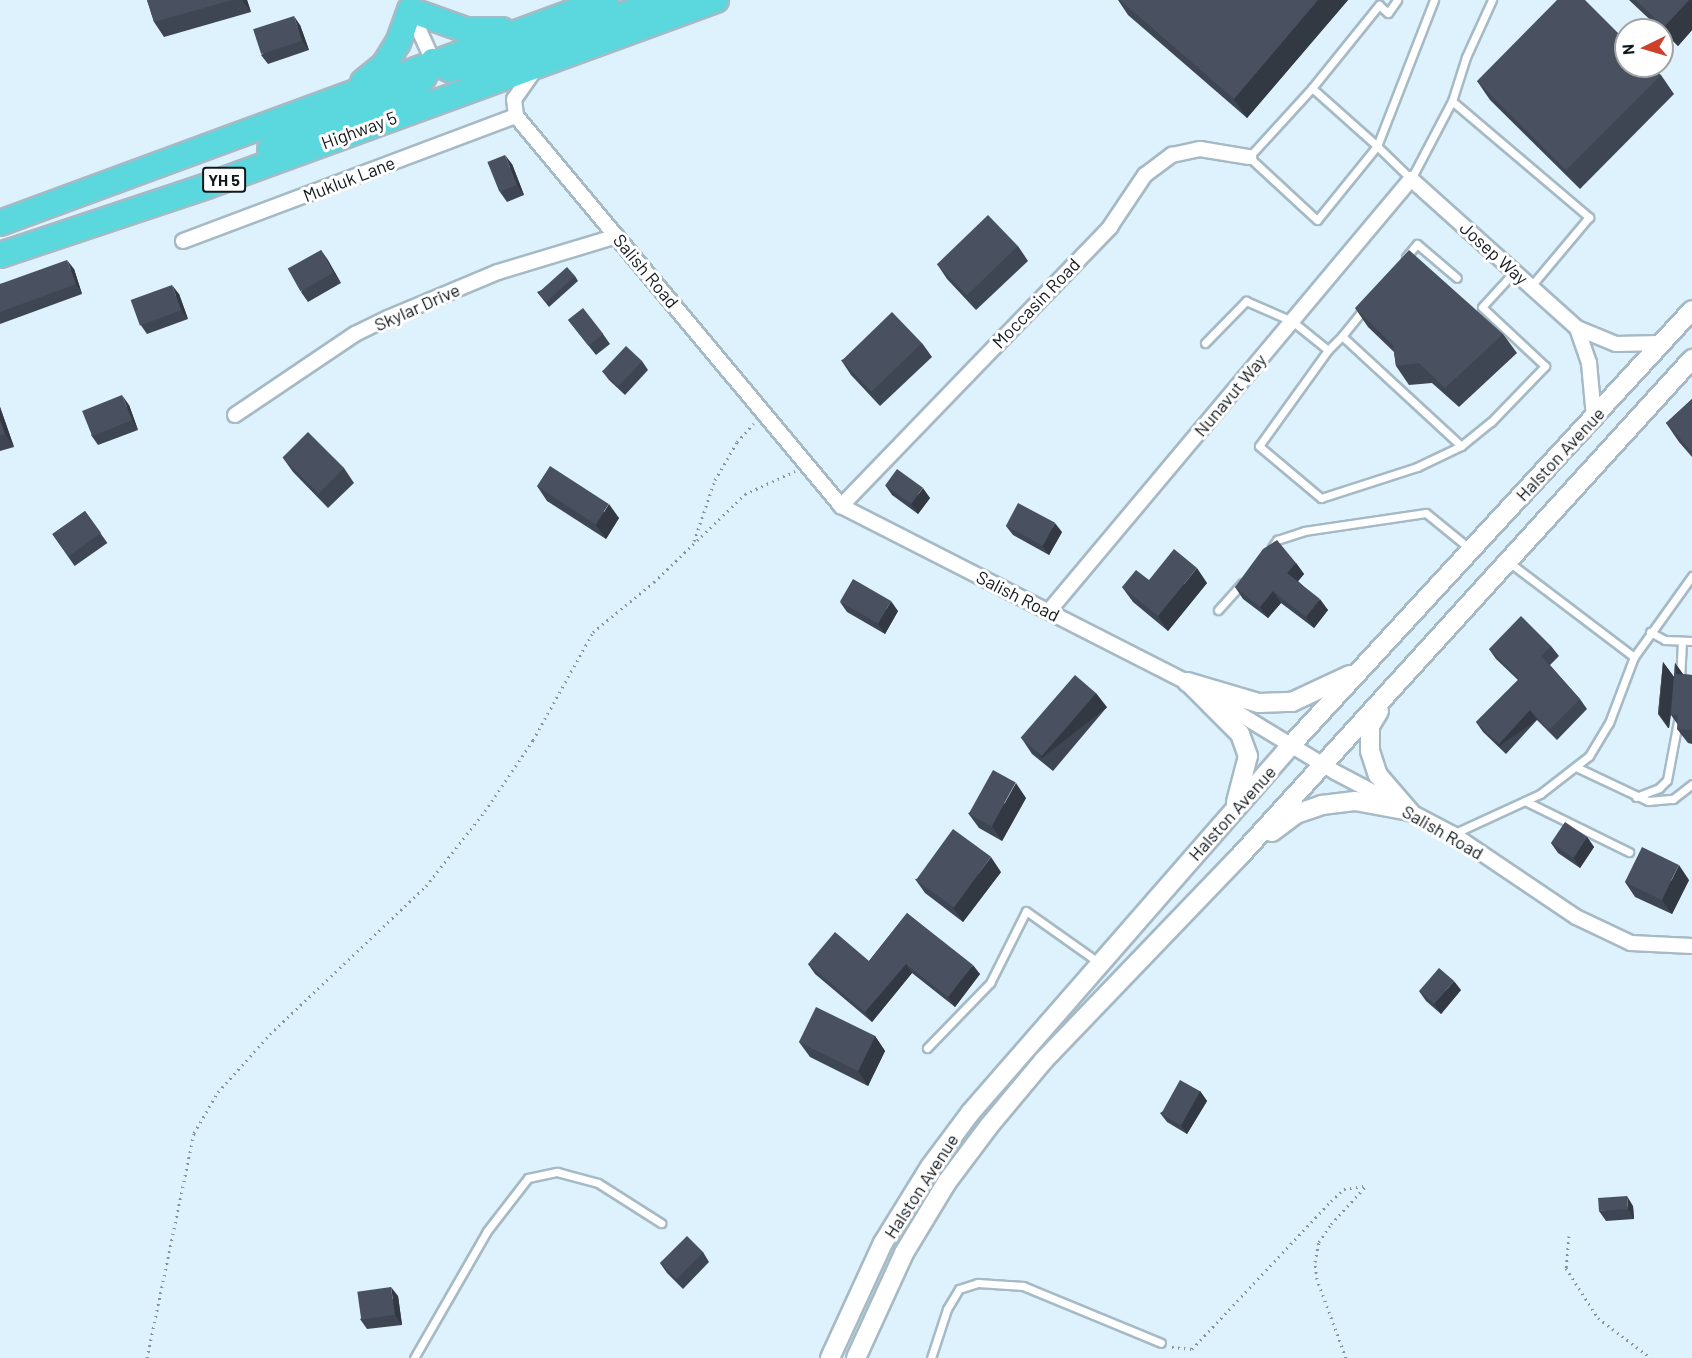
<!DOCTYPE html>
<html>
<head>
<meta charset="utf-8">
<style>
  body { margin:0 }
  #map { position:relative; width:1692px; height:1358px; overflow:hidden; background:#ddf2fd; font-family:Barlow,sans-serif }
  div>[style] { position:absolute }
  .path>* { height:3px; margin-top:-1.5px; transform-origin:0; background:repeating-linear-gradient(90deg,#85949c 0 1.5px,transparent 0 6px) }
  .roads { filter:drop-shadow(2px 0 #a6bac5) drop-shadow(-2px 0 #a6bac5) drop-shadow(0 2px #a6bac5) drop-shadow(0 -2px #a6bac5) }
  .lane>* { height:7px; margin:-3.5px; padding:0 3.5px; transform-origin:3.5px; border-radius:3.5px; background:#fff }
  .street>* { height:14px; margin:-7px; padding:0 7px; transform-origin:7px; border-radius:7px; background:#fff }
  .secondary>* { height:18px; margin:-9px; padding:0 9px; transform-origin:9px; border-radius:9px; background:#fff }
  .highway>* { height:24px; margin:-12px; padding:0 12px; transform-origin:12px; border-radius:12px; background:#5ad8dd }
  .wall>* { inset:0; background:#3f4653; transform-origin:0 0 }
  .shaded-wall>* { inset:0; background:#333943; transform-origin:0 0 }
  .building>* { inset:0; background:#495160; transform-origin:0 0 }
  span { translate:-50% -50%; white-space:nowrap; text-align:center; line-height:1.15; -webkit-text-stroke:6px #fff; paint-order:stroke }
  .shield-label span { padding:2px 4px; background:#fff; border:2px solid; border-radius:4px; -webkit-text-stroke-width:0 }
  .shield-label { font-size:16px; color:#11181c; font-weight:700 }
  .street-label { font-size:18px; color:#11181c }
  .north { position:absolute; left:1614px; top:18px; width:60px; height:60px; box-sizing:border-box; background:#fff; border:2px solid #a0a3a4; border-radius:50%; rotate:265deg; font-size:16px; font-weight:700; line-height:24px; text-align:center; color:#11181c }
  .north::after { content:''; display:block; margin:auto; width:21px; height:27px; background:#cd412a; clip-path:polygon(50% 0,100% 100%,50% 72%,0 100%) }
</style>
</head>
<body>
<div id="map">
  <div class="path">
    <i style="left:694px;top:541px;width:65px;rotate:-71deg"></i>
    <i style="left:715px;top:480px;width:44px;rotate:-59.9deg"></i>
    <i style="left:737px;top:442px;width:25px;rotate:-48deg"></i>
    <i style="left:1569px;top:1236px;width:32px;rotate:95deg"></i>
    <i style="left:1566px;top:1268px;width:59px;rotate:57.4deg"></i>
    <i style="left:1598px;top:1318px;width:66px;rotate:37deg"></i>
    <i style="left:1172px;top:1347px;width:20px;rotate:6deg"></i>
    <i style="left:1192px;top:1349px;width:203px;rotate:-46.8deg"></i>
    <i style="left:1331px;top:1201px;width:18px;rotate:-43deg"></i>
    <i style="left:1344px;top:1189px;width:24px;rotate:-9deg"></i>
    <i style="left:147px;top:1358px;width:230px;rotate:-78.2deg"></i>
    <i style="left:194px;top:1133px;width:48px;rotate:-59.7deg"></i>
    <i style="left:218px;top:1092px;width:78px;rotate:-48.1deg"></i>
    <i style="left:270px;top:1034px;width:215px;rotate:-43.5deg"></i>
    <i style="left:426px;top:886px;width:95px;rotate:-51.8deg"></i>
    <i style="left:485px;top:811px;width:86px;rotate:-55.9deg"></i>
    <i style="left:533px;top:740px;width:124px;rotate:-60.9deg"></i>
    <i style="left:593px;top:632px;width:79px;rotate:-39.3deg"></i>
    <i style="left:654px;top:582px;width:127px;rotate:-44deg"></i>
    <i style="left:745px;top:494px;width:55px;rotate:-24.7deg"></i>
    <i style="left:1346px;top:1358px;width:84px;rotate:-110.2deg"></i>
    <i style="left:1317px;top:1279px;width:17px;rotate:-97deg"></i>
    <i style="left:1315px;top:1262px;width:20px;rotate:-79deg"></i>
    <i style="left:1319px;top:1242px;width:22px;rotate:-56deg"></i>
    <i style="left:1331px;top:1224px;width:52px;rotate:-47.4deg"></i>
  </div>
  <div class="roads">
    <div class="lane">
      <i style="left:1434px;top:0;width:157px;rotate:111.3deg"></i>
      <i style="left:1377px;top:146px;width:95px;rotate:129deg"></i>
      <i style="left:1317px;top:220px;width:93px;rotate:-137.2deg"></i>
      <i style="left:1249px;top:157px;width:93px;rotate:-47.6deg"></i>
      <i style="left:1312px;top:88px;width:87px;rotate:41.7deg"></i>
      <i style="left:1377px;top:146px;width:47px;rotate:44.1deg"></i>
      <i style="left:1411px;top:179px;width:88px;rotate:-62.3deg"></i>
      <i style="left:1452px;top:101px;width:46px;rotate:-72.3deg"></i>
      <i style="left:1466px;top:57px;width:63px;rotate:-65.5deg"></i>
      <i style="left:1312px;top:88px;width:107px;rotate:-51.1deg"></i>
      <i style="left:1379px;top:5px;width:12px;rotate:42deg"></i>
      <i style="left:1388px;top:13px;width:16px;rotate:-55deg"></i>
      <i style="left:1452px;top:101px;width:180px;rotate:40.3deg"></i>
      <i style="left:1589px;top:217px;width:90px;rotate:130deg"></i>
      <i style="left:1406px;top:257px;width:17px;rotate:-50deg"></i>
      <i style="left:1417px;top:244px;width:52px;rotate:40.4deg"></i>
      <i style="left:1342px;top:336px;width:36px;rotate:-51deg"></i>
      <i style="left:1205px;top:343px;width:59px;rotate:-45.7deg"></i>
      <i style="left:1246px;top:301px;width:50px;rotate:23.5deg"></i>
      <i style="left:1292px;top:321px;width:46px;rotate:38.9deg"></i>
      <i style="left:1328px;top:350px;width:20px;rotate:-45deg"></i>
      <i style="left:1342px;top:336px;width:162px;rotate:42.7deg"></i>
      <i style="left:1328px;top:350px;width:118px;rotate:125.7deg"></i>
      <i style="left:1259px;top:446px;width:81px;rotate:40deg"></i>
      <i style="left:1321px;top:498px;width:101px;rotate:-17.9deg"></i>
      <i style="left:1417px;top:467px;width:49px;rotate:-25.5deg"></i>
      <i style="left:1461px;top:446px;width:38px;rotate:-39deg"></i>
      <i style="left:1491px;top:422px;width:78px;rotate:-46deg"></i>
      <i style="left:1545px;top:366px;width:86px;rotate:-136.9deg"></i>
      <i style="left:1482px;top:307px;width:49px;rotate:-47.5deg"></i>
      <i style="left:1272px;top:547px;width:9px;rotate:-54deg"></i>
      <i style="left:1277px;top:540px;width:28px;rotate:-18deg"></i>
      <i style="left:1304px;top:531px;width:123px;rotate:-8.4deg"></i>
      <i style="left:1426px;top:513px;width:55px;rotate:39.1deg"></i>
      <i style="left:1218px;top:610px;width:36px;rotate:-48deg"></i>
      <i style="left:1650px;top:632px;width:17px;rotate:28deg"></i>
      <i style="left:1665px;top:640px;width:27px;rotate:2deg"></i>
      <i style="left:1634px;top:657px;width:100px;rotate:-54.4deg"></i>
      <i style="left:1680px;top:680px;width:39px;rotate:-87deg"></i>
      <i style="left:1576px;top:767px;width:80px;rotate:25.3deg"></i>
      <i style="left:1648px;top:801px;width:25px;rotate:-5deg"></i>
      <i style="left:1673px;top:799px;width:24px;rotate:-38deg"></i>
      <i style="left:1636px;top:797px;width:25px;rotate:-21deg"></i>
      <i style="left:1659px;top:788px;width:11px;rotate:-45deg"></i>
      <i style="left:1667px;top:780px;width:60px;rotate:-79.4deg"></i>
      <i style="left:1525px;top:801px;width:116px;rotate:26.1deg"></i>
      <i style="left:1453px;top:834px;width:96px;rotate:-24.7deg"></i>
      <i style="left:1540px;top:794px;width:62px;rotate:-37.8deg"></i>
      <i style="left:1589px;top:756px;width:39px;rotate:-59deg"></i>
      <i style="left:1609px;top:723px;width:71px;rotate:-69.3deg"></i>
      <i style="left:1634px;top:657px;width:156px;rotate:-142.8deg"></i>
      <i style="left:927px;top:1048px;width:91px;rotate:-45.9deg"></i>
      <i style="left:990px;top:983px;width:80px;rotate:-63.4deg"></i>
      <i style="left:1026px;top:911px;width:88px;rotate:35.3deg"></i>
      <i style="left:414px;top:1358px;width:146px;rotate:-60.1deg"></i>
      <i style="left:487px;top:1231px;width:67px;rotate:-52.3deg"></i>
      <i style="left:528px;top:1178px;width:30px;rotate:-12deg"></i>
      <i style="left:557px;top:1172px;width:42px;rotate:15deg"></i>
      <i style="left:598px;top:1183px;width:75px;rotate:32.4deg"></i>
      <i style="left:931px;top:1358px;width:52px;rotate:-71.9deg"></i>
      <i style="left:947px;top:1309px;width:23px;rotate:-59deg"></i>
      <i style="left:959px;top:1289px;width:20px;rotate:-18deg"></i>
      <i style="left:978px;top:1283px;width:45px;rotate:3.8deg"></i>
      <i style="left:1023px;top:1286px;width:149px;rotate:22.4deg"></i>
    </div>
    <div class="street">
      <i style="left:410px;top:10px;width:56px;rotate:65.7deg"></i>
      <i style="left:536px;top:68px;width:38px;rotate:125deg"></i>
      <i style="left:514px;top:99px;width:17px;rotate:83deg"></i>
      <i style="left:516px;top:116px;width:508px;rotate:50.19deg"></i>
      <i style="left:841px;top:506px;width:388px;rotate:27deg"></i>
      <i style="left:1187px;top:682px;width:173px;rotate:31.3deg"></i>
      <i style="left:1335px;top:772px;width:133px;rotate:27.7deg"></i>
      <i style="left:1453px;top:834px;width:148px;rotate:34deg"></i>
      <i style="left:1576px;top:917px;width:61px;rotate:25.3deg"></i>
      <i style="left:1631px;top:943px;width:61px;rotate:2.8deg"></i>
      <i style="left:183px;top:241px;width:356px;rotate:-20.6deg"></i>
      <i style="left:1577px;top:328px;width:37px;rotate:71deg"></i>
      <i style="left:1589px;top:363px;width:54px;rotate:84.7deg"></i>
      <i style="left:235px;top:415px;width:145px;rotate:-34deg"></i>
      <i style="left:355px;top:334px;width:37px;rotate:-26deg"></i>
      <i style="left:388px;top:318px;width:119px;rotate:-22.7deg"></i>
      <i style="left:498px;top:272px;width:124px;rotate:-16.8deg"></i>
      <i style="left:841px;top:506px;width:388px;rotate:-46deg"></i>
      <i style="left:1110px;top:227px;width:63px;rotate:-56.1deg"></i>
      <i style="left:1145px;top:175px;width:34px;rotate:-37deg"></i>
      <i style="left:1172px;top:155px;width:29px;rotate:-12deg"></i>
      <i style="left:1200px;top:149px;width:50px;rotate:9.3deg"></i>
      <i style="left:1049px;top:611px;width:564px;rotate:-50.04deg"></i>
      <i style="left:1411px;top:179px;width:223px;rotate:41.9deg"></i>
      <i style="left:1577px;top:328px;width:42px;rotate:22.3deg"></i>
      <i style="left:1616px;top:344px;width:45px;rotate:-1.3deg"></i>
    </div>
    <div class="secondary">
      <i style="left:1187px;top:682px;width:75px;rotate:16.3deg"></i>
      <i style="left:1259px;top:703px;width:33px;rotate:-2deg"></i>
      <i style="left:1292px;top:702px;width:64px;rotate:-25deg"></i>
      <i style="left:1189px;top:683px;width:72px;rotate:45deg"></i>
      <i style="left:1240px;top:734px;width:23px;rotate:70deg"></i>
      <i style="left:1248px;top:756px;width:48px;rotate:104.6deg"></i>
      <i style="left:1379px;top:711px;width:17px;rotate:121deg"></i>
      <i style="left:1370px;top:726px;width:25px;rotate:90deg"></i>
      <i style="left:1370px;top:751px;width:25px;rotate:72deg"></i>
      <i style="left:1378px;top:775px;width:48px;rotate:49.3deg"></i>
      <i style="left:1272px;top:832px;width:30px;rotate:-37deg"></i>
      <i style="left:1296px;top:814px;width:28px;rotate:-19deg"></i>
      <i style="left:1322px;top:805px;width:33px;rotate:-7deg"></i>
      <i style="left:1355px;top:801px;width:55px;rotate:10.5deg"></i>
      <i style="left:830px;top:1358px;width:127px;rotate:-65.3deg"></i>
      <i style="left:883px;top:1243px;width:89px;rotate:-58.3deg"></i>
      <i style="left:930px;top:1167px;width:69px;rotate:-53.3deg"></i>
      <i style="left:971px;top:1112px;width:488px;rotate:-48.9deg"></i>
      <i style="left:1292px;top:744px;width:590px;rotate:-47.33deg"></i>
      <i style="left:856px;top:1358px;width:115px;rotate:-65.4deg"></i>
      <i style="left:904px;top:1253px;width:83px;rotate:-58.8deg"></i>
      <i style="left:947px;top:1182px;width:70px;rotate:-53.1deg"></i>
      <i style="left:989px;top:1126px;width:86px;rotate:-50.2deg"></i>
      <i style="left:1044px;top:1060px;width:280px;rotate:-46.2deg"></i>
      <i style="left:1238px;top:858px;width:675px;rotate:-47.7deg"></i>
    </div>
    <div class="highway">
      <i style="left:438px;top:63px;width:13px;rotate:29deg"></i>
      <i style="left:449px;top:69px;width:21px;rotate:-8deg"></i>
      <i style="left:470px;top:66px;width:208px;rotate:-18.5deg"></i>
      <i style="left:363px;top:82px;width:27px;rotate:-39deg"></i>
      <i style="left:384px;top:65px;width:26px;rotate:-58deg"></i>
      <i style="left:398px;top:43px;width:35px;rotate:-70deg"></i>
      <i style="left:410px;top:10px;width:59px;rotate:19.7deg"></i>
      <i style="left:466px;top:30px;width:36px"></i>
      <i style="left:270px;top:149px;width:162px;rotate:-23.2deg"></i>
      <i style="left:419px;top:85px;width:28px;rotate:-60deg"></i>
      <i style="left:0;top:223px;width:645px;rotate:-20.23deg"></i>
      <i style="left:0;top:255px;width:218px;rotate:-18.4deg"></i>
      <i style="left:207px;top:186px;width:542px;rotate:-20.07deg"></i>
    </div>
  </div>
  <div class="wall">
    <i style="clip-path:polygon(147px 0,247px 0,251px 12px,164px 37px,154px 22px)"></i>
    <i style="clip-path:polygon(1118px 0,1348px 0,1247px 118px,1128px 15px)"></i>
    <i style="clip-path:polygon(1629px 0,1692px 0,1692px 30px,1678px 46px,1662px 31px,1662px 30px,1661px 30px)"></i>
    <i style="clip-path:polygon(300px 25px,309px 50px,268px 64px,261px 55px)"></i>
    <i style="clip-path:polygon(1661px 75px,1674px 94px,1580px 189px,1490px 100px,1477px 81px)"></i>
    <i style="clip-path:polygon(512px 164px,524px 195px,507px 202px,500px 192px)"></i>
    <i style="clip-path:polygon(1018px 246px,1028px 261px,976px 310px,947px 279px,937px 264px)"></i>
    <i style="clip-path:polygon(321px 250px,341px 283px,308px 302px,301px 292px)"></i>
    <i style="clip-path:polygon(74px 269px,82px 294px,0 324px,0 284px)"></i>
    <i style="clip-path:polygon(575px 276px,578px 281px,549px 307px,537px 292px)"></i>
    <i style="clip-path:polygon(179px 294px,188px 319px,147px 334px,140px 324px)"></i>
    <i style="clip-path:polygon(1355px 308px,1503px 334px,1517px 353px,1459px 407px,1432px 383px,1409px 385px,1396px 366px,1394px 352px,1368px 327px)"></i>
    <i style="clip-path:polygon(568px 320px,603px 334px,610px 344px,596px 355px)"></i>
    <i style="clip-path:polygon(922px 343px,932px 357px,880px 406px,851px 375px,841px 360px)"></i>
    <i style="clip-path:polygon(642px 361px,648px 370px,625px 395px,609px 380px,602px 371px)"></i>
    <i style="clip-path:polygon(1692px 399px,1692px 457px,1679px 442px,1666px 423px)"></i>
    <i style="clip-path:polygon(129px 405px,138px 430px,98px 445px,91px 435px)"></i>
    <i style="clip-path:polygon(0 407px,14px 447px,0 451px)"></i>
    <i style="clip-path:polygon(283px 458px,344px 468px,354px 483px,328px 508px,293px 472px)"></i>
    <i style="clip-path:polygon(885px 485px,930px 498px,918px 514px,892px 495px)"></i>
    <i style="clip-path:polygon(537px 486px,619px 518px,606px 539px,547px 501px)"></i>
    <i style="left:85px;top:511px;width:39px;height:40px;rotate:55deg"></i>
    <i style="clip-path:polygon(1006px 526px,1062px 532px,1049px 555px,1013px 535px)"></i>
    <i style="clip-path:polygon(1296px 563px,1304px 574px,1298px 581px,1328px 610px,1314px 628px,1281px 603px,1268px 618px,1243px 599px,1235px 587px)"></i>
    <i style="clip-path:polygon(1207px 583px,1168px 631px,1133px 602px,1122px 587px)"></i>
    <i style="clip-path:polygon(840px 602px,898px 611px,885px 634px,847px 612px)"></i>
    <i style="clip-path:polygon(1551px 646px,1559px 656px,1550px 665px,1580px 699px,1587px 709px,1557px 740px,1537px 720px,1506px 754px,1483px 732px,1476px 722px,1518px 680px,1496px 659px,1489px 649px)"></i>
    <i style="clip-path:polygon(1663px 662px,1674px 677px,1675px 663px,1683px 674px,1692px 675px,1692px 744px,1688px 743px,1677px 729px,1678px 725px,1671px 715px,1669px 728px,1668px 728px,1658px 714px)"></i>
    <i style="clip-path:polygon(1107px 707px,1053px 771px,1032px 754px,1022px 739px)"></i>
    <i style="clip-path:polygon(1026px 798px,1002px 841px,979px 828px,968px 813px)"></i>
    <i style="clip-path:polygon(1587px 837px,1594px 847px,1580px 868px,1558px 853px,1551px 843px)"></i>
    <i style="clip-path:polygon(1001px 872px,963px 922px,925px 893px,915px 879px)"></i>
    <i style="clip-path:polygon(1689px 880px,1672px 914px,1635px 897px,1625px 882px)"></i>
    <i style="clip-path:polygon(907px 913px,980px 974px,955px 1007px,912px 973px,872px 1022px,815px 974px,808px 964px,869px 961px)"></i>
    <i style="clip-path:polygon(1461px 990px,1441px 1014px,1426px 1001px,1419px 991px)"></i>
    <i style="clip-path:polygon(875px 1036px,885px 1051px,868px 1086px,810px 1057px,799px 1042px)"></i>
    <i style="clip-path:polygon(1200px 1091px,1207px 1101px,1187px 1134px,1167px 1122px,1160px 1113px)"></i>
    <i style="clip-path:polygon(1633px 1206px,1634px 1219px,1606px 1221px,1599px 1211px)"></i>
    <i style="clip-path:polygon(703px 1252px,709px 1262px,683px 1289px,667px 1273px,660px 1263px)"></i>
    <i style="clip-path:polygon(398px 1296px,402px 1325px,367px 1329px,360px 1319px)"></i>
  </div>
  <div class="shaded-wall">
    <i style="clip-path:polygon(242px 0,247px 0,251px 12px)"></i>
    <i style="clip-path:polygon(1318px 0,1348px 0,1247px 118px,1234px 99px)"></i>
    <i style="clip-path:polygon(1689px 0,1692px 0,1692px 30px,1678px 46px,1664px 27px)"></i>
    <i style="clip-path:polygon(294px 16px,300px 25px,309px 50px,302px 41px)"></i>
    <i style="clip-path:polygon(505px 155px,512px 164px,524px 195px,517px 185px)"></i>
    <i style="clip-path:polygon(321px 250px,328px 260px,341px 283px,334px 273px)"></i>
    <i style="clip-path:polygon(67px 260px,74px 269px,82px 294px,76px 284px)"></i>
    <i style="clip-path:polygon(172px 285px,179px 294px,188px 319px,181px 310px)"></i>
    <i style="clip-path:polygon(122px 395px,129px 405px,138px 430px,132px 420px)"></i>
    <i style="clip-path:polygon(0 407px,14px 447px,5px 434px,0 420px)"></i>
    <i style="clip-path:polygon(923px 488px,930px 498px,918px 514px,911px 504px)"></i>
    <i style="clip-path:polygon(609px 504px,619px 518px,606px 539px,596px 525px)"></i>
    <i style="clip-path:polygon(1055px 523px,1062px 532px,1049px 555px,1042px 545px)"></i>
    <i style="clip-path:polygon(1296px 563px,1304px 574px,1295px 585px,1287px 573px)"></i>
    <i style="clip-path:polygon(1197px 568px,1207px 583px,1168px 631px,1158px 616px)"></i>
    <i style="clip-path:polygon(1273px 591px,1281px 603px,1268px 618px,1260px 607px)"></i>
    <i style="clip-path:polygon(1320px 599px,1328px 610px,1314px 628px,1306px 617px)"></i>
    <i style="clip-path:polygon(891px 601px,898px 611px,885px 634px,878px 624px)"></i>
    <i style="clip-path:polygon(1663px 662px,1674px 677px,1669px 728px,1659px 714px)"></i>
    <i style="clip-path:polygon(1675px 663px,1685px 677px,1676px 674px)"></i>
    <i style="left:1096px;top:693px;width:18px;height:83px;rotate:52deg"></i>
    <i style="left:1530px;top:710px;width:12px;height:46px;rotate:55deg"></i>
    <i style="clip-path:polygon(1016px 783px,1026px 798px,1002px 841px,992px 826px)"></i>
    <i style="clip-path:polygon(1587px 837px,1594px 847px,1580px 868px,1574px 858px)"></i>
    <i style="clip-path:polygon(991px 857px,1001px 872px,963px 922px,953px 907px)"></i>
    <i style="clip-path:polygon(1679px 865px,1689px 880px,1672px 914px,1662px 900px)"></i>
    <i style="clip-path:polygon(906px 964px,912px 973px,872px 1022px,865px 1012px)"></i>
    <i style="clip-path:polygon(973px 965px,980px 974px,955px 1007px,948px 997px)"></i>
    <i style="clip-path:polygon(1454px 981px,1461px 990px,1441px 1014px,1434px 1004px)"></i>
    <i style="clip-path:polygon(875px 1036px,885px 1051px,868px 1086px,858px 1071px)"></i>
    <i style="clip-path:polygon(1200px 1091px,1207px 1101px,1187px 1134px,1180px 1124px)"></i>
    <i style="clip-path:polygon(1627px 1196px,1633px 1206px,1634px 1219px,1628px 1209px)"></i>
    <i style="clip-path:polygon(391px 1287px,398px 1296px,402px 1325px,395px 1315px)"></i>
  </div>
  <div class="building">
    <i style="clip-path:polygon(147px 0,232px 0,154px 22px)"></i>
    <i style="clip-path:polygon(1120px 0,1318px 0,1234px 99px)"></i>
    <i style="clip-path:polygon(1557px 0,1585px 0,1626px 41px,1626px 66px,1651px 66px,1661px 75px,1566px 170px,1477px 81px)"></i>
    <i style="clip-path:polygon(1636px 0,1689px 0,1664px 27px)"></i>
    <i style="left:294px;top:16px;width:26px;height:43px;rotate:72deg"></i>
    <i style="left:505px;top:155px;width:32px;height:19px;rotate:68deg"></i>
    <i style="left:988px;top:215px;width:43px;height:71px;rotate:46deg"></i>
    <i style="left:321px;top:250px;width:26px;height:38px;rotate:61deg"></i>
    <i style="clip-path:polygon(1409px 250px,1503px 334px,1445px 388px,1419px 363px,1396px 366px,1393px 345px,1355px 308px)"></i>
    <i style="clip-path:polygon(67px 260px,76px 284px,0 312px,0 284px)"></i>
    <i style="left:567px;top:267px;width:12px;height:39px;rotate:48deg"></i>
    <i style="left:172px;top:285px;width:27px;height:44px;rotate:70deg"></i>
    <i style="left:583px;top:308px;width:33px;height:19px;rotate:52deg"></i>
    <i style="left:892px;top:312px;width:43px;height:70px;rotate:46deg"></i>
    <i style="left:626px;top:346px;width:22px;height:35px;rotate:43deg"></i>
    <i style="left:122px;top:395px;width:27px;height:43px;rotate:68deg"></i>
    <i style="clip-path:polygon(1692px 399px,1692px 452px,1666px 423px)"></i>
    <i style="clip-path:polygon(0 420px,5px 434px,0 435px)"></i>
    <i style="left:308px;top:432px;width:51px;height:36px;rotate:45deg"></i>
    <i style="left:550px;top:466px;width:70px;height:24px;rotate:33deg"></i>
    <i style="left:897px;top:469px;width:32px;height:20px;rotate:36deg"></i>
    <i style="left:1018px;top:503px;width:42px;height:26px;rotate:28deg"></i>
    <i style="left:85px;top:511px;width:27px;height:40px;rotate:54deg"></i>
    <i style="clip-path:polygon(1277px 540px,1296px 563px,1287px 573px,1320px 599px,1306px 617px,1273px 591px,1260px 607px,1235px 587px,1263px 549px)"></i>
    <i style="clip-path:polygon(1174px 549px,1197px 568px,1158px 616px,1122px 587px,1136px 570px,1149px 580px)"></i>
    <i style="left:853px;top:579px;width:44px;height:26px;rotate:30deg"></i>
    <i style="clip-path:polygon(1521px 616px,1551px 646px,1541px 656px,1580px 699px,1549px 730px,1530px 710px,1499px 744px,1476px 722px,1519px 679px,1489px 649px)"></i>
    <i style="clip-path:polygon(1663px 662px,1659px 714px,1658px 714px)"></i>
    <i style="clip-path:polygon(1675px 663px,1676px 674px,1692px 675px,1692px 730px,1677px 729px,1678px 715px,1671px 715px)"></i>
    <i style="left:1075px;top:675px;width:28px;height:83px;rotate:41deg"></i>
    <i style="left:993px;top:770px;width:26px;height:50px;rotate:29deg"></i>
    <i style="left:1565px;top:822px;width:27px;height:25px;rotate:34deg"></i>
    <i style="left:953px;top:829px;width:47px;height:63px;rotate:36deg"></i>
    <i style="left:1642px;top:847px;width:41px;height:39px;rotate:26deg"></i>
    <i style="clip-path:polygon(907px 913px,973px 965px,948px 997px,906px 964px,865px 1012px,808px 964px,835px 932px,869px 961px)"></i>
    <i style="left:1439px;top:968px;width:20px;height:30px;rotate:41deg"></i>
    <i style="left:816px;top:1007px;width:66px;height:39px;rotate:26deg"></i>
    <i style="left:1180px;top:1080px;width:23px;height:39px;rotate:29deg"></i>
    <i style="left:1627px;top:1196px;width:13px;height:29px;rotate:86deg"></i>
    <i style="left:687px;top:1236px;width:23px;height:38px;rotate:45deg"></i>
    <i style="left:391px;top:1287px;width:28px;height:34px;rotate:82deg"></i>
  </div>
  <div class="shield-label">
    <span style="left:224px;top:180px">YH 5</span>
  </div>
  <div class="street-label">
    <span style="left:359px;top:130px;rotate:-20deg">Highway 5</span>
    <span style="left:349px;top:179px;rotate:-21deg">Mukluk Lane</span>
    <span style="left:1494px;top:253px;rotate:42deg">Josep Way</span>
    <span style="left:646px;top:271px;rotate:50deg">Salish Road</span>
    <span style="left:1036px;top:303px;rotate:-46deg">Moccasin Road</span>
    <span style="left:417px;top:307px;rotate:-24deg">Skylar Drive</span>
    <span style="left:1230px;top:395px;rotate:-50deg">Nunavut Way</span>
    <span style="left:1560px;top:454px;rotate:-47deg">Halston Avenue</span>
    <span style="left:1018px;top:596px;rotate:27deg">Salish Road</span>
    <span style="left:1232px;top:813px;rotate:-48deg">Halston Avenue</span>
    <span style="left:1443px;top:832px;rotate:30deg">Salish Road</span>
    <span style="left:921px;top:1186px;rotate:-57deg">Halston Avenue</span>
  </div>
  <div class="north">N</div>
</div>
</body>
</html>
